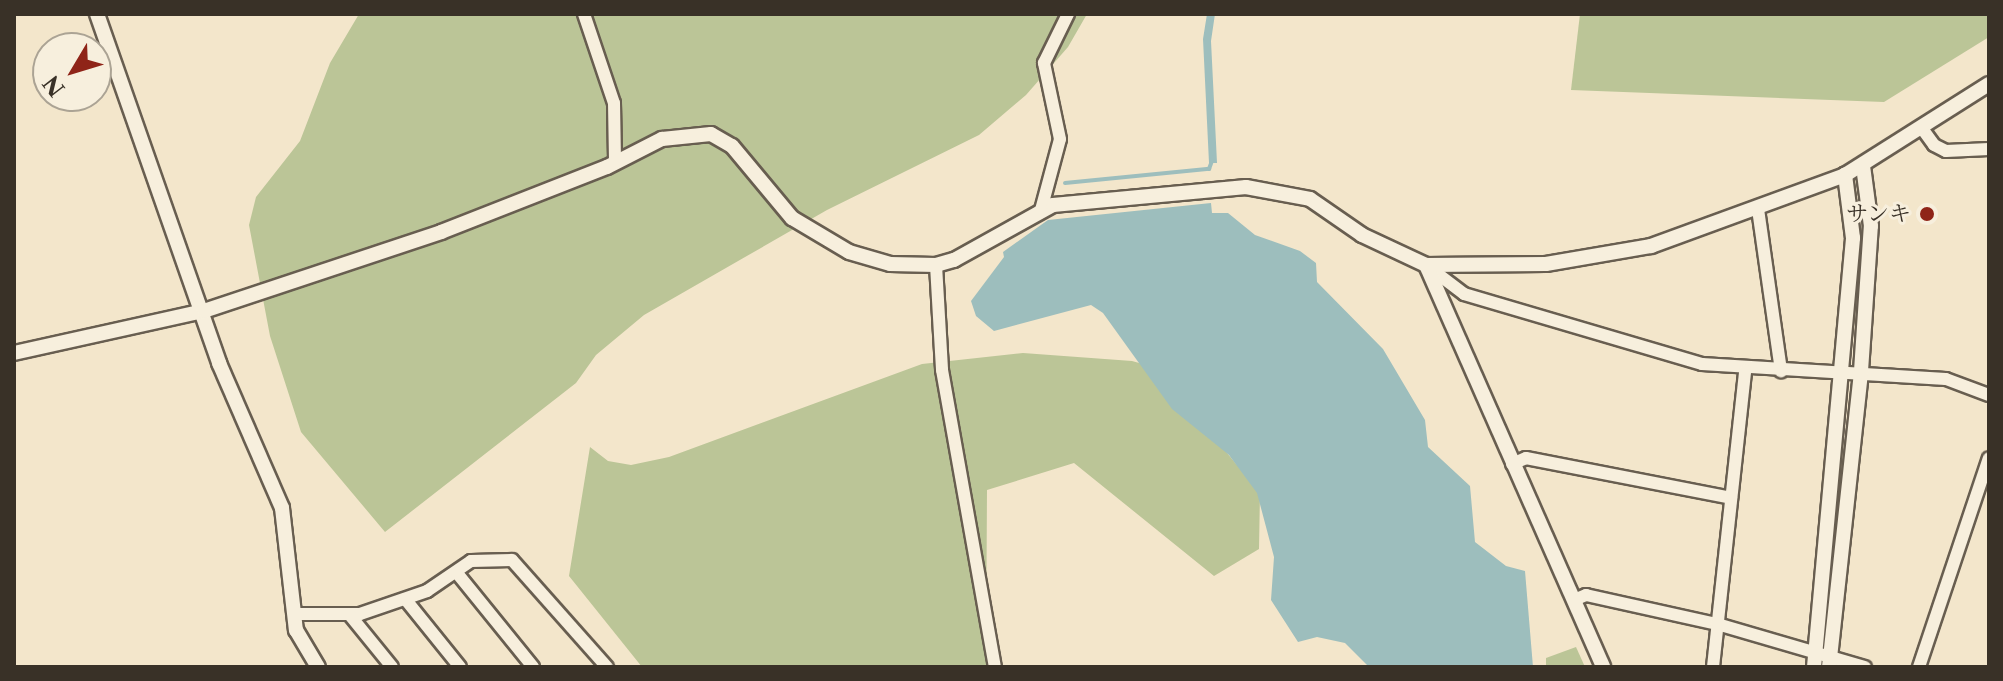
<!DOCTYPE html>
<html>
<head>
<meta charset="utf-8">
<style>
  body { margin:0 }
  #map { position:relative; width:2003px; height:681px; overflow:hidden; background:#f3e6cb; font-family:"Libre Caslon Text","Noto Serif JP",serif }
  div>[style] { position:absolute }
  .green>* { inset:0; background:#bbc597 }
  .water>* { inset:0; background:#9dbebd }
  .stream>* { height:4px; margin:-2px; padding:0 2px; transform-origin:2px; border-radius:2px; background:#9dbebd }
  .roads { filter:drop-shadow(2px 0 #685e50) drop-shadow(-2px 0 #685e50) drop-shadow(0 2px #685e50) drop-shadow(0 -2px #685e50) }
  .minor>* { height:12px; margin:-6px; padding:0 6px; transform-origin:6px; border-radius:6px; background:#f7efdd }
  .tertiary>* { height:14px; margin:-7px; padding:0 7px; transform-origin:7px; border-radius:7px; background:#f7efdd }
  .dots>* { width:22px; height:22px; translate:-50% -50%; box-sizing:border-box; border:4px solid #f7efdd; border-radius:50% }
  span { translate:-50% -50%; white-space:nowrap; text-align:center; line-height:1.15; -webkit-text-stroke:6px #f7efdd; paint-order:stroke }
  .poi-label { font-size:22px; color:#393127 }
  .right { translate:-100% -50%; text-align:right }
  .frame { position:absolute; inset:0; border:16px solid #393127; pointer-events:none }
  .north { position:absolute; left:32px; top:32px; width:80px; height:80px; box-sizing:border-box; background:#f7efdd; border:2px solid #aba394; border-radius:50%; rotate:232deg; font-size:22px; font-weight:700; line-height:32px; text-align:center; color:#393127 }
  .north::after { content:''; display:block; margin:auto; width:28px; height:36px; background:#8f2418; clip-path:polygon(50% 0,100% 100%,50% 72%,0 100%) }
</style>
</head>
<body>
<div id="map">
  <div class="green">
    <i style="clip-path:polygon(359px 14px,1087px 14px,1068px 47px,1026px 95px,979px 135px,827px 210px,644px 315px,596px 355px,576px 383px,385px 532px,301px 432px,270px 336px,249px 225px,256px 197px,300px 141px,330px 63px)"></i>
    <i style="clip-path:polygon(1580px 14px,1989px 14px,1989px 37px,1884px 102px,1571px 90px)"></i>
    <i style="clip-path:polygon(1023px 353px,1132px 361px,1157px 368px,1260px 493px,1259px 549px,1214px 576px,1074px 463px,987px 490px,986px 667px,642px 667px,569px 576px,590px 447px,608px 461px,631px 465px,669px 457px,922px 364px)"></i>
    <i style="clip-path:polygon(1576px 647px,1585px 667px,1546px 667px,1546px 658px)"></i>
  </div>
  <div class="water">
    <i style="clip-path:polygon(1207px 14px,1215px 14px,1211px 41px,1217px 163px,1209px 163px,1203px 39px)"></i>
    <i style="clip-path:polygon(1211px 203px,1212px 213px,1228px 213px,1255px 235px,1300px 251px,1316px 263px,1317px 282px,1383px 349px,1425px 420px,1428px 447px,1470px 486px,1475px 542px,1506px 566px,1525px 571px,1533px 667px,1369px 667px,1345px 643px,1317px 637px,1298px 642px,1271px 600px,1274px 557px,1257px 493px,1229px 455px,1172px 409px,1103px 313px,1091px 305px,994px 331px,976px 316px,971px 301px,1004px 257px,1003px 252px,1048px 220px)"></i>
  </div>
  <div class="stream">
    <i style="left:1065px;top:183px;width:145px;rotate:-5.6deg"></i>
    <i style="left:1209px;top:169px;width:12px;rotate:-70deg"></i>
  </div>
  <div class="roads">
    <div class="minor">
      <i style="left:584px;top:14px;width:94px;rotate:71.4deg"></i>
      <i style="left:614px;top:103px;width:60px;rotate:89deg"></i>
      <i style="left:1921px;top:127px;width:22px;rotate:54deg"></i>
      <i style="left:1934px;top:145px;width:13px;rotate:27deg"></i>
      <i style="left:1946px;top:151px;width:43px;rotate:-2.7deg"></i>
      <i style="left:1758px;top:209px;width:164px;rotate:81.9deg"></i>
      <i style="left:1041px;top:210px;width:73px;rotate:-75deg"></i>
      <i style="left:1060px;top:139px;width:78px;rotate:-101.9deg"></i>
      <i style="left:1044px;top:63px;width:55px;rotate:-63.9deg"></i>
      <i style="left:936px;top:265px;width:105px;rotate:86.7deg"></i>
      <i style="left:942px;top:370px;width:302px;rotate:79.9deg"></i>
      <i style="left:1426px;top:265px;width:48px;rotate:37.3deg"></i>
      <i style="left:1464px;top:294px;width:248px;rotate:16.4deg"></i>
      <i style="left:1702px;top:364px;width:244px;rotate:3.5deg"></i>
      <i style="left:1946px;top:379px;width:46px;rotate:20.4deg"></i>
      <i style="left:1512px;top:464px;width:15px;rotate:-23deg"></i>
      <i style="left:1526px;top:458px;width:209px;rotate:11deg"></i>
      <i style="left:457px;top:573px;width:121px;rotate:51deg"></i>
      <i style="left:406px;top:600px;width:86px;rotate:51.1deg"></i>
      <i style="left:1574px;top:600px;width:13px;rotate:-23deg"></i>
      <i style="left:1586px;top:595px;width:134px;rotate:12.5deg"></i>
      <i style="left:1717px;top:624px;width:154px;rotate:16.2deg"></i>
      <i style="left:294px;top:614px;width:66px"></i>
      <i style="left:360px;top:614px;width:71px;rotate:-18.9deg"></i>
      <i style="left:427px;top:591px;width:53px;rotate:-34.3deg"></i>
      <i style="left:471px;top:561px;width:41px;rotate:-1.4deg"></i>
      <i style="left:512px;top:560px;width:143px;rotate:48.4deg"></i>
      <i style="left:349px;top:614px;width:68px;rotate:50.9deg"></i>
      <i style="left:1713px;top:667px;width:298px;rotate:-83.8deg"></i>
      <i style="left:1919px;top:667px;width:220px;rotate:-71.5deg"></i>
    </div>
    <div class="tertiary">
      <i style="left:97px;top:14px;width:370px;rotate:70.7deg"></i>
      <i style="left:219px;top:363px;width:158px;rotate:66.5deg"></i>
      <i style="left:282px;top:508px;width:123px;rotate:83.5deg"></i>
      <i style="left:296px;top:630px;width:43px;rotate:59.3deg"></i>
      <i style="left:1426px;top:265px;width:439px;rotate:66.2deg"></i>
      <i style="left:14px;top:353px;width:195px;rotate:-12.5deg"></i>
      <i style="left:204px;top:311px;width:250px;rotate:-18.4deg"></i>
      <i style="left:441px;top:232px;width:178px;rotate:-21.4deg"></i>
      <i style="left:607px;top:167px;width:62px;rotate:-27deg"></i>
      <i style="left:662px;top:139px;width:49px;rotate:-5.8deg"></i>
      <i style="left:711px;top:134px;width:24px;rotate:30deg"></i>
      <i style="left:732px;top:146px;width:94px;rotate:50.2deg"></i>
      <i style="left:792px;top:218px;width:66px;rotate:30.8deg"></i>
      <i style="left:849px;top:252px;width:43px;rotate:16.3deg"></i>
      <i style="left:890px;top:264px;width:46px;rotate:1.2deg"></i>
      <i style="left:936px;top:265px;width:19px;rotate:-16deg"></i>
      <i style="left:954px;top:260px;width:113px;rotate:-29.1deg"></i>
      <i style="left:1053px;top:205px;width:194px;rotate:-5.3deg"></i>
      <i style="left:1246px;top:187px;width:65px;rotate:10.6deg"></i>
      <i style="left:1310px;top:199px;width:63px;rotate:34.7deg"></i>
      <i style="left:1362px;top:235px;width:71px;rotate:25.1deg"></i>
      <i style="left:1426px;top:265px;width:120px;rotate:-0.5deg"></i>
      <i style="left:1546px;top:264px;width:107px;rotate:-9.7deg"></i>
      <i style="left:1651px;top:246px;width:207px;rotate:-20.1deg"></i>
      <i style="left:1845px;top:175px;width:170px;rotate:-32.3deg"></i>
      <i style="left:1814px;top:667px;width:431px;rotate:-84.8deg"></i>
      <i style="left:1853px;top:238px;width:64px;rotate:-97.2deg"></i>
      <i style="left:1829px;top:667px;width:298px;rotate:-83.8deg"></i>
      <i style="left:1861px;top:371px;width:145px;rotate:-86.1deg"></i>
      <i style="left:1871px;top:226px;width:61px;rotate:-97.6deg"></i>
    </div>
  </div>
  <div class="dots">
    <i style="left:1927px;top:214px;background:#8f2418"></i>
  </div>
  <div class="poi-label">
    <span class="right" style="left:1911px;top:214px">サンキ</span>
  </div>
  <div class="frame"></div>
  <div class="north">N</div>
</div>
</body>
</html>
